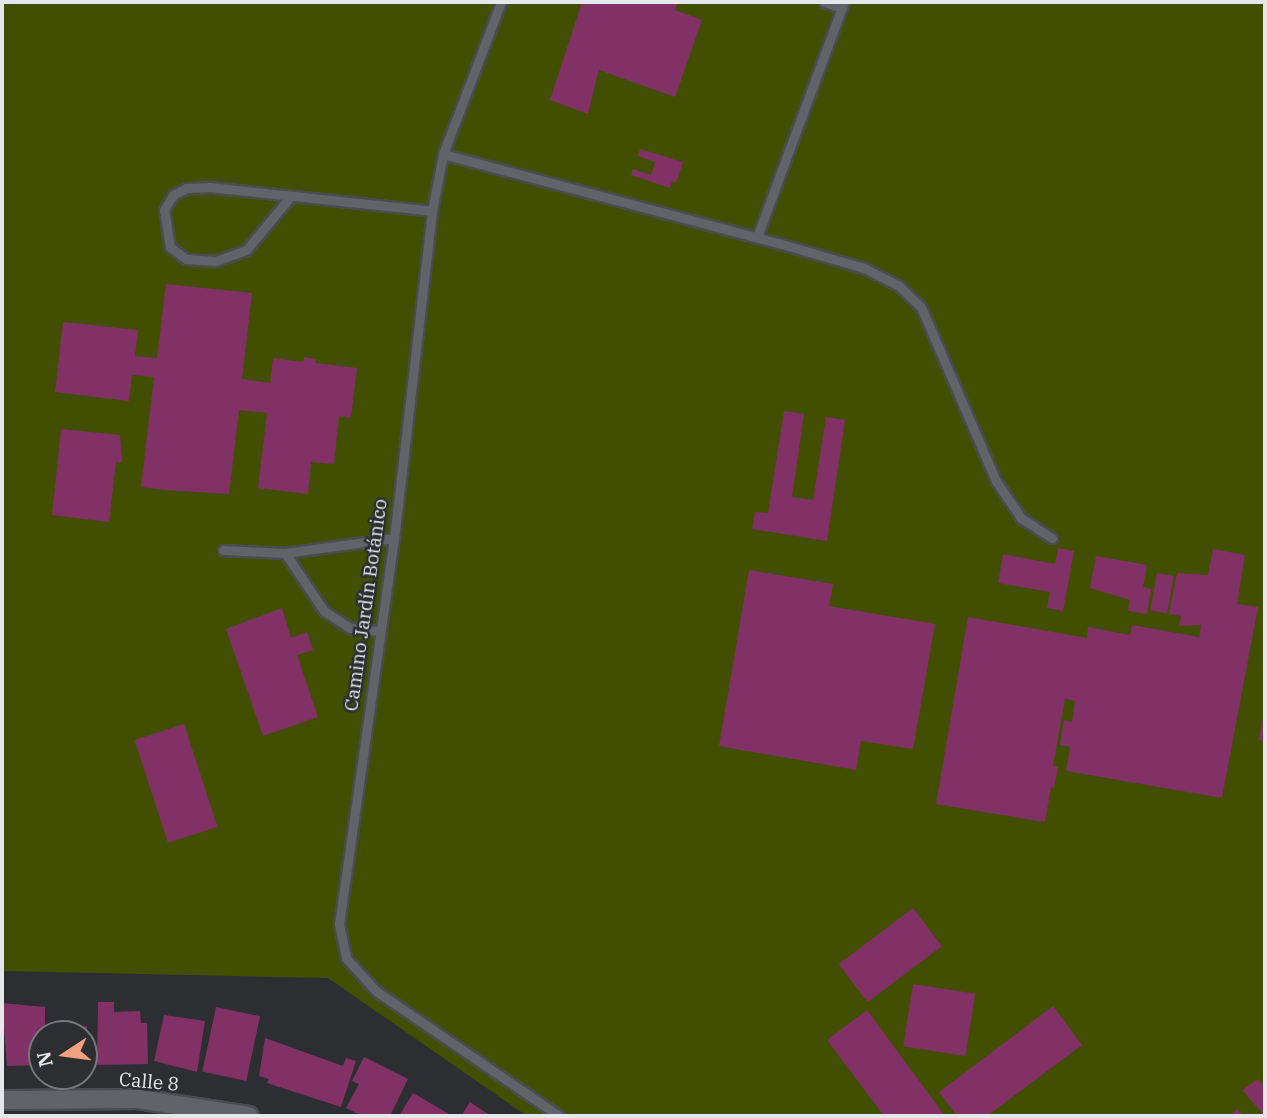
<!DOCTYPE html>
<html>
<head>
<meta charset="utf-8">
<style>
  body { margin:0 }
  #map { position:relative; width:1267px; height:1118px; overflow:hidden; background:#2c2e32; font-family:"IBM Plex Serif",serif }
  div>[style] { position:absolute }
  .green>* { inset:0; background:#424f00 }
  .building>* { inset:0; background:#813166; transform-origin:0 0 }
  .roads { filter:drop-shadow(2px 0 #4b4c50) drop-shadow(-2px 0 #4b4c50) drop-shadow(0 2px #4b4c50) drop-shadow(0 -2px #4b4c50) }
  .lane>* { height:9px; margin:-4.5px; padding:0 4.5px; transform-origin:4.5px; border-radius:4.5px; background:#616368 }
  .street>* { height:18px; margin:-9px; padding:0 9px; transform-origin:9px; border-radius:9px; background:#616368 }
  span { translate:-50% -50%; white-space:nowrap; text-align:center; line-height:1.15; -webkit-text-stroke:5px #2c2e32; paint-order:stroke }
  .street-label { font-size:19px; color:#e6e7ea }
  .frame { position:absolute; inset:0; border:4px solid #e6e7ea; pointer-events:none }
  .north { position:absolute; left:28px; top:1020px; width:70px; height:70px; box-sizing:border-box; background:#2c2e32; border:2px solid #76787c; border-radius:50%; rotate:257deg; font-size:19px; font-weight:700; line-height:28px; text-align:center; color:#e6e7ea }
  .north::after { content:''; display:block; margin:auto; width:24px; height:32px; background:#f2a07f; clip-path:polygon(50% 0,100% 100%,50% 72%,0 100%) }
</style>
</head>
<body>
<div id="map">
  <div class="green">
    <i style="clip-path:polygon(2px 2px,1265px 2px,1265px 1116px,527px 1116px,328px 978px,2px 971px)"></i>
  </div>
  <div class="building">
    <i style="clip-path:polygon(582px 2px,678px 2px,675px 10px,702px 20px,675px 97px,599px 70px,588px 114px,550px 100px)"></i>
    <i style="clip-path:polygon(640px 149px,683px 162px,676px 183px,672px 181px,670px 188px,631px 175px,633px 169px,651px 175px,655px 162px,638px 156px)"></i>
    <i style="clip-path:polygon(166px 284px,252px 293px,242px 379px,270px 383px,273px 358px,303px 362px,304px 357px,316px 359px,315px 363px,357px 368px,351px 418px,339px 416px,334px 464px,311px 462px,308px 494px,258px 488px,267px 413px,239px 410px,229px 494px,165px 490px,141px 487px,154px 377px,132px 375px,129px 401px,55px 392px,63px 322px,138px 330px,135px 356px,157px 358px)"></i>
    <i style="clip-path:polygon(784px 411px,804px 414px,792px 497px,813px 500px,826px 417px,845px 420px,827px 541px,752px 529px,755px 512px,768px 513px)"></i>
    <i style="clip-path:polygon(61px 429px,120px 435px,122px 463px,116px 462px,109px 522px,52px 515px)"></i>
    <i style="clip-path:polygon(1058px 548px,1074px 551px,1063px 611px,1047px 608px,1050px 592px,998px 583px,1003px 554px,1055px 564px)"></i>
    <i style="clip-path:polygon(1213px 549px,1245px 555px,1237px 604px,1258px 607px,1222px 798px,1066px 771px,1070px 747px,1060px 745px,1064px 720px,1072px 722px,1075px 701px,1065px 699px,1053px 766px,1058px 767px,1054px 788px,1051px 787px,1045px 822px,936px 804px,968px 617px,1087px 638px,1088px 627px,1130px 635px,1132px 625px,1199px 637px,1201px 625px,1179px 626px,1181px 616px,1169px 614px,1177px 573px,1208px 575px)"></i>
    <i style="clip-path:polygon(1096px 556px,1147px 565px,1143px 587px,1151px 589px,1147px 614px,1128px 611px,1130px 600px,1090px 588px)"></i>
    <i style="clip-path:polygon(749px 570px,833px 584px,829px 606px,935px 624px,913px 749px,861px 741px,856px 770px,719px 746px)"></i>
    <i style="left:1157px;top:573px;width:17px;height:38px;rotate:10deg"></i>
    <i style="clip-path:polygon(282px 608px,291px 638px,307px 632px,313px 650px,297px 655px,318px 717px,263px 736px,226px 629px)"></i>
    <i style="clip-path:polygon(1264px 713px,1265px 713px,1265px 741px,1259px 740px)"></i>
    <i style="left:184px;top:724px;width:108px;height:52px;rotate:72deg"></i>
    <i style="left:913px;top:908px;width:48px;height:93px;rotate:53deg"></i>
    <i style="left:913px;top:984px;width:63px;height:63px;rotate:9deg"></i>
    <i style="clip-path:polygon(98px 1002px,114px 1002px,114px 1012px,140px 1011px,141px 1023px,147px 1023px,148px 1064px,97px 1065px)"></i>
    <i style="clip-path:polygon(2px 1003px,45px 1007px,45px 1027px,87px 1026px,87px 1043px,92px 1043px,88px 1063px,84px 1063px,84px 1034px,42px 1034px,42px 1065px,7px 1066px)"></i>
    <i style="clip-path:polygon(1053px 1006px,1082px 1045px,987px 1116px,957px 1116px,939px 1092px)"></i>
    <i style="left:216px;top:1007px;width:45px;height:66px;rotate:12deg"></i>
    <i style="clip-path:polygon(867px 1010px,945px 1116px,884px 1116px,827px 1040px)"></i>
    <i style="clip-path:polygon(164px 1015px,205px 1021px,197px 1072px,154px 1061px)"></i>
    <i style="clip-path:polygon(265px 1038px,343px 1066px,346px 1058px,356px 1061px,341px 1107px,267px 1083px,269px 1079px,259px 1076px)"></i>
    <i style="clip-path:polygon(364px 1057px,408px 1079px,390px 1116px,362px 1116px,346px 1108px,359px 1084px,352px 1081px)"></i>
    <i style="clip-path:polygon(1258px 1079px,1265px 1088px,1265px 1116px,1242px 1090px)"></i>
    <i style="clip-path:polygon(413px 1093px,449px 1114px,460px 1116px,399px 1116px)"></i>
    <i style="clip-path:polygon(470px 1102px,491px 1116px,461px 1116px)"></i>
    <i style="clip-path:polygon(1237px 1109px,1244px 1116px,1229px 1116px)"></i>
  </div>
  <div class="roads">
    <div class="lane">
      <i style="left:501px;top:2px;width:163px;rotate:110.9deg"></i>
      <i style="left:443px;top:154px;width:58px;rotate:100.9deg"></i>
      <i style="left:432px;top:211px;width:329px;rotate:96.6deg"></i>
      <i style="left:394px;top:538px;width:390px;rotate:98.1deg"></i>
      <i style="left:339px;top:924px;width:35px;rotate:78deg"></i>
      <i style="left:346px;top:958px;width:45px;rotate:47.7deg"></i>
      <i style="left:376px;top:991px;width:222px;rotate:34.3deg"></i>
      <i style="left:824px;top:2px;width:19px;rotate:18deg"></i>
      <i style="left:443px;top:154px;width:347px;rotate:14.9deg"></i>
      <i style="left:778px;top:243px;width:90px;rotate:16.2deg"></i>
      <i style="left:864px;top:268px;width:38px;rotate:27deg"></i>
      <i style="left:898px;top:285px;width:32px;rotate:44deg"></i>
      <i style="left:921px;top:307px;width:189px;rotate:66.7deg"></i>
      <i style="left:996px;top:481px;width:45px;rotate:56deg"></i>
      <i style="left:1021px;top:518px;width:37px;rotate:33deg"></i>
      <i style="left:291px;top:196px;width:70px;rotate:129.8deg"></i>
      <i style="left:246px;top:250px;width:33px;rotate:160deg"></i>
      <i style="left:215px;top:261px;width:29px;rotate:-176deg"></i>
      <i style="left:186px;top:259px;width:20px;rotate:-143deg"></i>
      <i style="left:170px;top:247px;width:37px;rotate:-99deg"></i>
      <i style="left:164px;top:210px;width:17px;rotate:-59deg"></i>
      <i style="left:173px;top:195px;width:15px;rotate:-28deg"></i>
      <i style="left:186px;top:188px;width:23px;rotate:-2deg"></i>
      <i style="left:209px;top:187px;width:224px;rotate:6.1deg"></i>
      <i style="left:757px;top:237px;width:251px;rotate:-69.7deg"></i>
      <i style="left:223px;top:550px;width:62px;rotate:2.8deg"></i>
      <i style="left:285px;top:553px;width:70px;rotate:56.1deg"></i>
      <i style="left:324px;top:611px;width:31px;rotate:33deg"></i>
      <i style="left:350px;top:628px;width:30px;rotate:6deg"></i>
      <i style="left:285px;top:553px;width:110px;rotate:-7.8deg"></i>
    </div>
    <div class="street">
      <i style="left:2px;top:1100px;width:136px;rotate:-0.4deg"></i>
      <i style="left:138px;top:1099px;width:112px;rotate:8.7deg"></i>
    </div>
  </div>
  <div class="street-label">
    <span style="left:366px;top:605px;rotate:-82deg">Camino Jardín Botánico</span>
    <span style="left:149px;top:1082px;rotate:5deg">Calle 8</span>
  </div>
  <div class="frame"></div>
  <div class="north">N</div>
</div>
</body>
</html>
